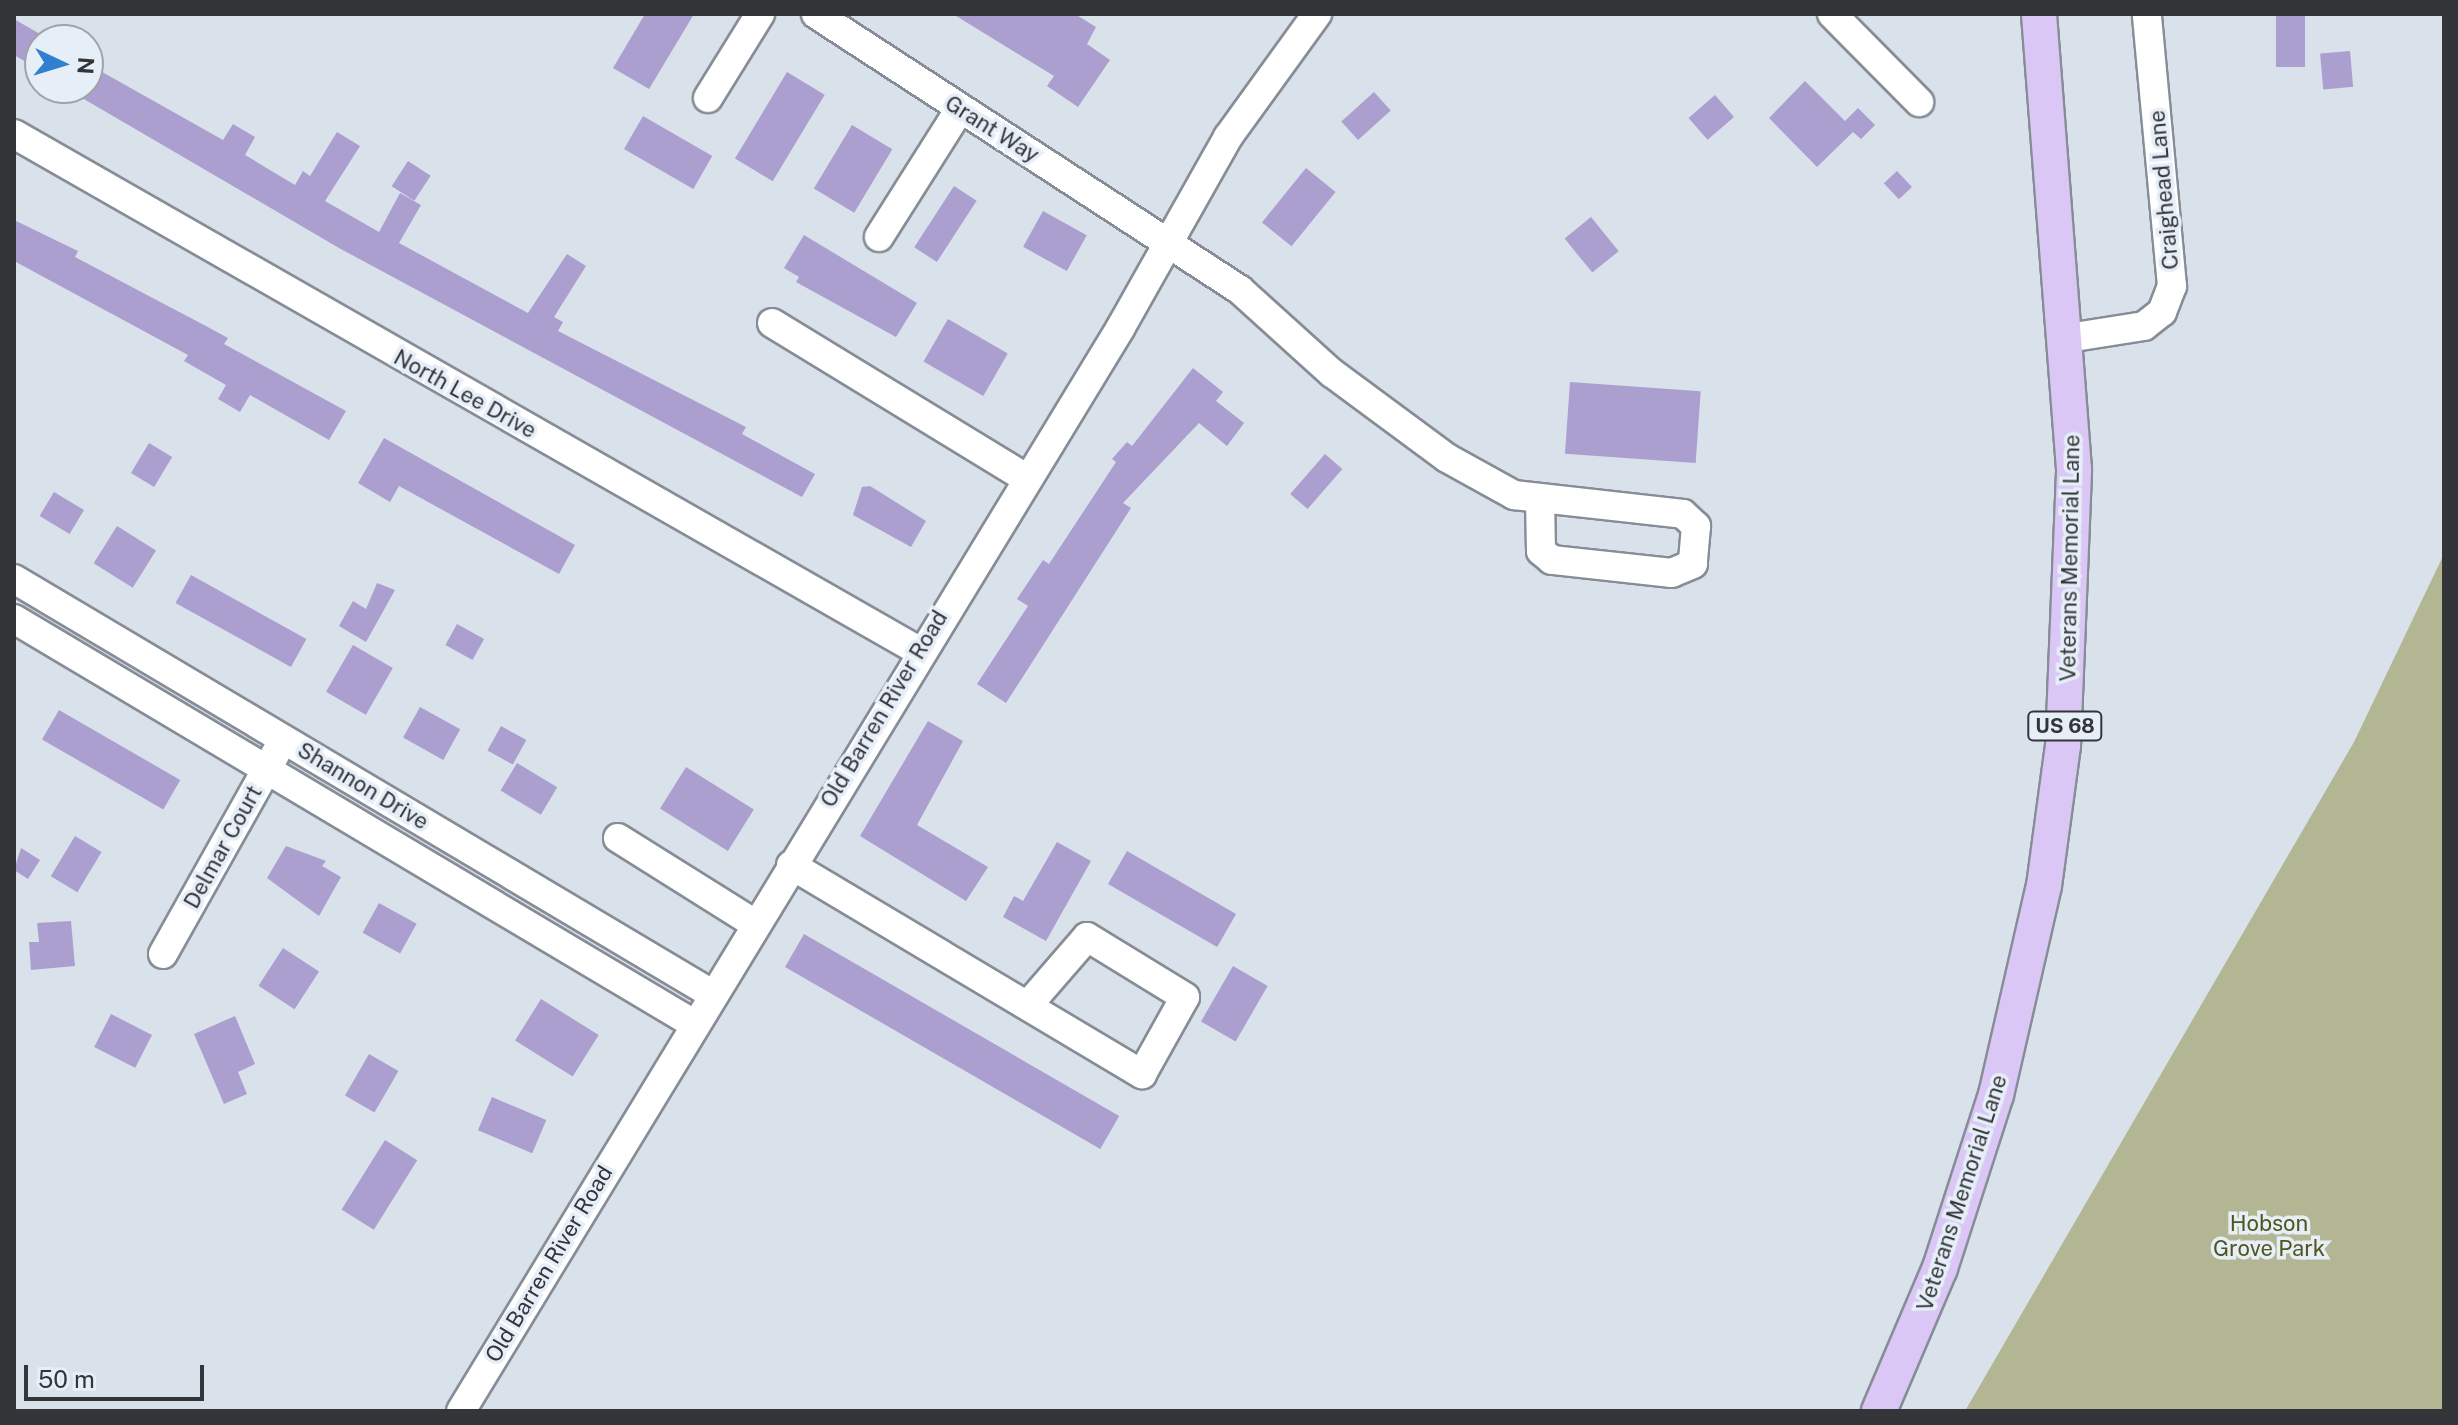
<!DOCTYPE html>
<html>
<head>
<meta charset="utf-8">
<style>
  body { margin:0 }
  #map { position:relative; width:2458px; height:1425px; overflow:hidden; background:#d9e1ea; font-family:"Public Sans",sans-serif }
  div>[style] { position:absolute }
  .green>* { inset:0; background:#b2b693 }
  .building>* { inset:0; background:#ab9fd0; transform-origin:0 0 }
  .roads { filter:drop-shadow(2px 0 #868d96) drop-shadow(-2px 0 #868d96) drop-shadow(0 2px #868d96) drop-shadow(0 -2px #868d96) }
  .minor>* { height:28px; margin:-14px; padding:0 14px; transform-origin:14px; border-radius:14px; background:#fff }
  .major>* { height:34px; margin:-17px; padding:0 17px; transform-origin:17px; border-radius:17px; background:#dac7f5 }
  span { translate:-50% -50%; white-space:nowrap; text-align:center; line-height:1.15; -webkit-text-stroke:7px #e6eef7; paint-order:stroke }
  .shield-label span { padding:2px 6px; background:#e6eef7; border:2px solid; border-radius:6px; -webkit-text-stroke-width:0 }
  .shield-label { font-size:20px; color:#333539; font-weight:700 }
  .street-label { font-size:22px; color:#333539 }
  .park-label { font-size:22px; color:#51551b }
  .frame { position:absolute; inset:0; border:16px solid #333539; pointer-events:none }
  .north { position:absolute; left:24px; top:24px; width:80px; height:80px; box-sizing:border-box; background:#e6eef7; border:2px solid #9ea4ab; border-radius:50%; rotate:94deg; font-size:22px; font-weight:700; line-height:32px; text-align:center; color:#333539 }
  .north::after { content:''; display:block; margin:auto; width:28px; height:36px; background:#3080cf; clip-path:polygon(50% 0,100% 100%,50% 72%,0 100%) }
  .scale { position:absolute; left:24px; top:1365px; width:180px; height:36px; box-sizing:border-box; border:4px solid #333539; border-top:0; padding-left:10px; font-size:24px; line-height:28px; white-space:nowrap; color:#333539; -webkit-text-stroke:6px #e6eef7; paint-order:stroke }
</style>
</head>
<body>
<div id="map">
  <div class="green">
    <i style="clip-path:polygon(2444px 554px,2444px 1411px,1965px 1411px,2354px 742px)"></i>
  </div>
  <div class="building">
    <i style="clip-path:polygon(645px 14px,694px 14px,649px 89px,613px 68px)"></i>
    <i style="clip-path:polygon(953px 14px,1075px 14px,1096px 27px,1087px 44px,1110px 60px,1078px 107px,1047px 86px,1054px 76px)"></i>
    <i style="left:2276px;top:14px;width:29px;height:53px"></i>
    <i style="clip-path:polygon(14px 19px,40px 34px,33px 66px,14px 55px)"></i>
    <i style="left:2350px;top:51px;width:36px;height:30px;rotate:85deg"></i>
    <i style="clip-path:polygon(88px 64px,223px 140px,233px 124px,255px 137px,245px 155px,295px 185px,303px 171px,310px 176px,337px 132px,360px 146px,325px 201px,379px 232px,400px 193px,421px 205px,399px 243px,528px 313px,567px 254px,586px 266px,554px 317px,563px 322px,558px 331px,746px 427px,742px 434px,815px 474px,802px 497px,339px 248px,65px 88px,88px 88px)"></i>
    <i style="left:787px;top:72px;width:44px;height:101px;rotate:31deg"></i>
    <i style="clip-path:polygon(1805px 81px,1845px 121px,1858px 108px,1875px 125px,1861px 139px,1853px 132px,1817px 167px,1769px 118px)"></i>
    <i style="left:1374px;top:92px;width:25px;height:44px;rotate:48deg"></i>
    <i style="left:1715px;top:95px;width:29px;height:35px;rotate:49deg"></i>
    <i style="left:643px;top:116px;width:80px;height:38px;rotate:30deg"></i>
    <i style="left:852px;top:125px;width:47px;height:74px;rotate:31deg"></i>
    <i style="left:408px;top:161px;width:27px;height:30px;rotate:33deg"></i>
    <i style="left:1306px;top:168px;width:38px;height:70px;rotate:39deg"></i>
    <i style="left:1897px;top:171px;width:22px;height:18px;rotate:47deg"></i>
    <i style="left:954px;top:186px;width:27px;height:73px;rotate:33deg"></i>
    <i style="left:1043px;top:211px;width:50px;height:41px;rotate:29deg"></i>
    <i style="left:1591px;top:217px;width:44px;height:34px;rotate:51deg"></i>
    <i style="clip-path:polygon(14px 220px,78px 251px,75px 257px,204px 325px,228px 338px,224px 344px,346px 411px,329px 440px,250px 395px,240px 412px,218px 399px,226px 385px,184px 361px,188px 355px,14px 261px)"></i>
    <i style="clip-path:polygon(804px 235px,917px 303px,896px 337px,796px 282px,799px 277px,784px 268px)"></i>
    <i style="left:948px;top:319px;width:69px;height:49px;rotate:30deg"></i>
    <i style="clip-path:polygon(1193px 368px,1223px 392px,1216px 401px,1244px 423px,1227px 446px,1199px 423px,1123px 503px,1131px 508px,1006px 703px,977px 684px,1028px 606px,1017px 599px,1043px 560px,1049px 564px,1116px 462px,1112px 459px,1127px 442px,1132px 446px)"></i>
    <i style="left:1570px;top:382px;width:131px;height:72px;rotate:4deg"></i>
    <i style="clip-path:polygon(384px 438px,575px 545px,559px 574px,399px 486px,390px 502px,358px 483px)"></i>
    <i style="left:149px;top:443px;width:27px;height:35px;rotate:31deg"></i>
    <i style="left:1325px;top:454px;width:23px;height:53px;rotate:41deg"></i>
    <i style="clip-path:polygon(870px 486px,926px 521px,911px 547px,853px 515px,862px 487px)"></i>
    <i style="left:54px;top:492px;width:35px;height:28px;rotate:31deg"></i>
    <i style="left:117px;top:526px;width:46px;height:44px;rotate:32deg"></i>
    <i style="left:191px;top:575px;width:132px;height:32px;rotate:29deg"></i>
    <i style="clip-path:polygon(377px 583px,395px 590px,366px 642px,339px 626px,353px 601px,366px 609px)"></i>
    <i style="left:457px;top:624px;width:31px;height:24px;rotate:29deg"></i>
    <i style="left:353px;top:645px;width:46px;height:54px;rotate:30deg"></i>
    <i style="left:420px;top:707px;width:46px;height:35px;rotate:29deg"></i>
    <i style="left:59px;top:710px;width:140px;height:34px;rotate:30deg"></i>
    <i style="clip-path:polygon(928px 721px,963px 741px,917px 825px,988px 867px,966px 901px,860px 836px)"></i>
    <i style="left:501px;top:726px;width:29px;height:28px;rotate:29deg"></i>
    <i style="left:517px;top:763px;width:47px;height:32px;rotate:31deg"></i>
    <i style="left:686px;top:767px;width:80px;height:49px;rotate:32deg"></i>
    <i style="left:75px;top:836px;width:31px;height:47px;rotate:31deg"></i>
    <i style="clip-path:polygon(1057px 842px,1091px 861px,1046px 941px,1003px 917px,1014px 896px,1023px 901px)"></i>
    <i style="clip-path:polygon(286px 846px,326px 861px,322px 866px,341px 877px,319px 916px,267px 878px)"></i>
    <i style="clip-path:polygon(21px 848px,40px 860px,28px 879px,14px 870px)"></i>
    <i style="left:1127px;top:851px;width:126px;height:38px;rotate:30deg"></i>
    <i style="left:379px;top:903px;width:43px;height:34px;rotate:29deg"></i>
    <i style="clip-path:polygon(71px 921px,75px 966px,31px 970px,29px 942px,39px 942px,37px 923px)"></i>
    <i style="left:804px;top:934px;width:364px;height:38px;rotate:30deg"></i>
    <i style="left:283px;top:948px;width:43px;height:45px;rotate:33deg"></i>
    <i style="left:1233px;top:966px;width:40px;height:64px;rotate:30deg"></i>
    <i style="left:541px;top:999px;width:68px;height:49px;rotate:32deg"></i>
    <i style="left:111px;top:1014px;width:46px;height:37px;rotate:27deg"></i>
    <i style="clip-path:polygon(235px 1016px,255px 1064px,238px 1072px,247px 1094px,224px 1104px,194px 1034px)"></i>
    <i style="left:369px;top:1054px;width:34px;height:48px;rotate:30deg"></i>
    <i style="left:492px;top:1097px;width:59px;height:36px;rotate:23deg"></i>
    <i style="left:385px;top:1140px;width:38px;height:82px;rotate:32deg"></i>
  </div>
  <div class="roads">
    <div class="minor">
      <i style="left:816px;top:14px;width:506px;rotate:33.06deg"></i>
      <i style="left:1240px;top:290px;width:124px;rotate:42.1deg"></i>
      <i style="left:1332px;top:373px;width:143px;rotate:36.5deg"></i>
      <i style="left:1447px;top:458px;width:77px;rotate:28.9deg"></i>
      <i style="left:1514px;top:495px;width:170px;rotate:6.4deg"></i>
      <i style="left:1683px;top:514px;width:18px;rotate:43deg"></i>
      <i style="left:1696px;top:526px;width:38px;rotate:95deg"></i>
      <i style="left:1693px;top:564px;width:23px;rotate:157deg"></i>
      <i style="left:1672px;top:573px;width:121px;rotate:-173.8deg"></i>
      <i style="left:1552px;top:560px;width:14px;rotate:-141deg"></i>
      <i style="left:1541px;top:551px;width:50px;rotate:-91.1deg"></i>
      <i style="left:1832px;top:14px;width:124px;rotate:45.3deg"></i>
      <i style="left:708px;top:98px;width:99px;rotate:-58.2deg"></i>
      <i style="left:14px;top:134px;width:1042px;rotate:29.74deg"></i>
      <i style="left:879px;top:237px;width:151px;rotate:-57.7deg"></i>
      <i style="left:772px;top:323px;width:298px;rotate:31.4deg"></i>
      <i style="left:2068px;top:338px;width:77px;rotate:-9deg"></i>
      <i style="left:2144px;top:326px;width:23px;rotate:-38deg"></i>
      <i style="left:2162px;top:312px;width:28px;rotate:-69deg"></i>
      <i style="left:2172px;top:286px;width:273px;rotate:-95.3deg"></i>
      <i style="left:14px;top:579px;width:812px;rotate:30.73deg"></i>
      <i style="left:14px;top:619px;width:791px;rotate:30.78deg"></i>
      <i style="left:618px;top:838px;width:162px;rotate:32.1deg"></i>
      <i style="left:791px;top:865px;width:409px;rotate:30.8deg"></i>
      <i style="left:1142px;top:1074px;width:88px;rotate:-60.8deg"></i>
      <i style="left:1185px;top:997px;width:115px;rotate:-148.5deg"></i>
      <i style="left:1087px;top:937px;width:90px;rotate:130.9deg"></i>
      <i style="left:163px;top:954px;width:231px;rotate:-60.7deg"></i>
      <i style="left:461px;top:1411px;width:1269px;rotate:-58.66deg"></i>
      <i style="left:1121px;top:327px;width:218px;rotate:-60.6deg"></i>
      <i style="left:1228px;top:137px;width:152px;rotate:-54.1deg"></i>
    </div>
    <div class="major">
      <i style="left:1879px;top:1411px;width:155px;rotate:-66.9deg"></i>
      <i style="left:1940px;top:1268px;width:182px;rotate:-72.1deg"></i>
      <i style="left:1996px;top:1095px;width:214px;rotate:-77.1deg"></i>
      <i style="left:2044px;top:886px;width:141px;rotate:-82.3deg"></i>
      <i style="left:2063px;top:746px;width:277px;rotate:-87.7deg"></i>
      <i style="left:2074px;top:469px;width:456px;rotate:-94.4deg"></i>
    </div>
  </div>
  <div class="shield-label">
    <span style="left:2065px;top:726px">US 68</span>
  </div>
  <div class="street-label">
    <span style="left:992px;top:129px;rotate:32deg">Grant Way</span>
    <span style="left:2164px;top:190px;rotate:-95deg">Craighead Lane</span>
    <span style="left:465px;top:394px;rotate:29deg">North Lee Drive</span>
    <span style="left:2070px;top:558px;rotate:-89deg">Veterans Memorial Lane</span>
    <span style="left:884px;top:709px;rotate:-59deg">Old Barren River Road</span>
    <span style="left:363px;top:786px;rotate:31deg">Shannon Drive</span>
    <span style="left:223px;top:847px;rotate:-61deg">Delmar Court</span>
    <span style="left:1962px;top:1193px;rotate:-72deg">Veterans Memorial Lane</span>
    <span style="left:549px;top:1264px;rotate:-59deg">Old Barren River Road</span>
  </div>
  <div class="park-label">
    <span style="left:2269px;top:1236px">Hobson<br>Grove Park</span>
  </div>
  <div class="frame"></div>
  <div class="north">N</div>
  <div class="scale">50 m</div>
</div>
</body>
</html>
